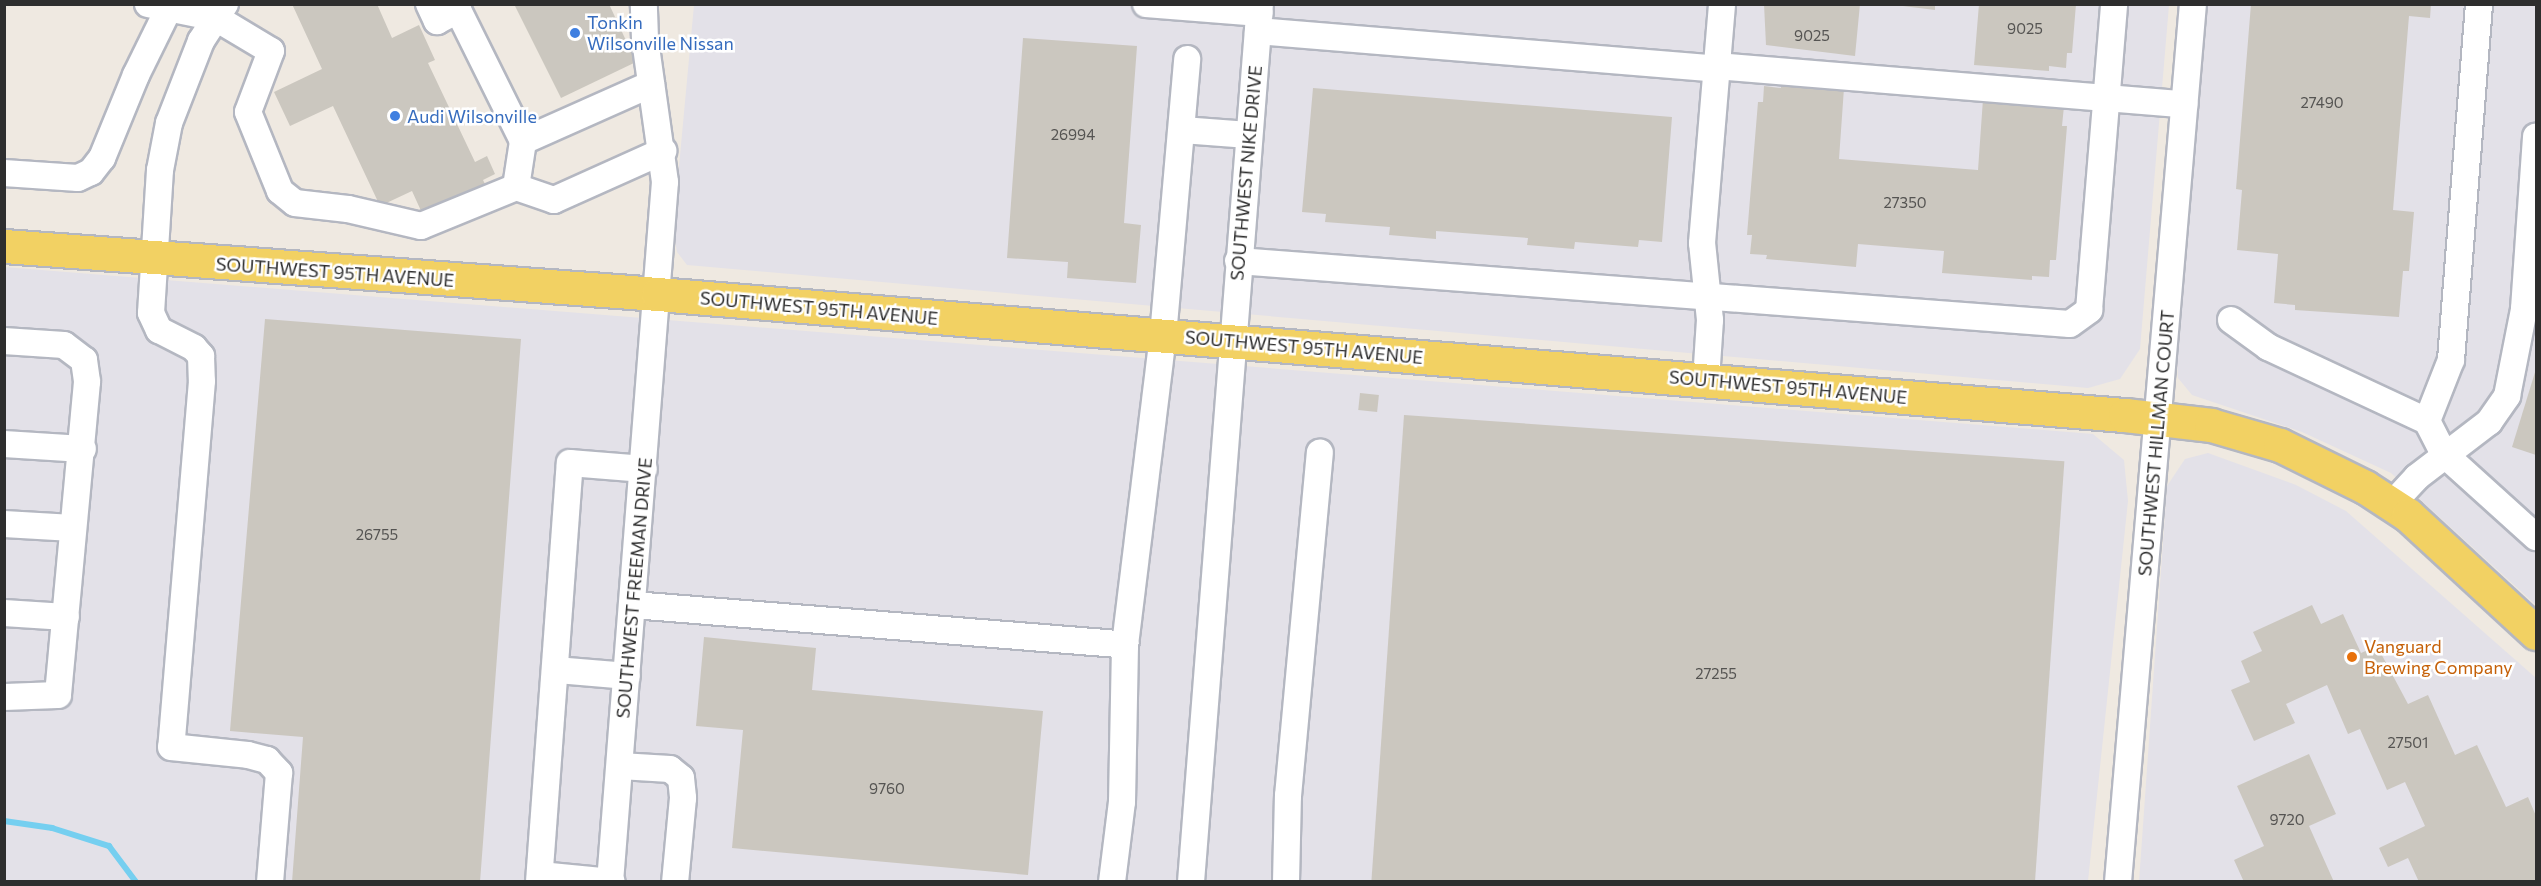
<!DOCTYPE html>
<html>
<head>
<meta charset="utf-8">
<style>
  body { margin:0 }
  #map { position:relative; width:2541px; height:886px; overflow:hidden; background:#efe9e1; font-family:Commissioner,sans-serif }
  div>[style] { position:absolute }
  .industrial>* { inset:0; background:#e3e1e8 }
  .stream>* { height:6px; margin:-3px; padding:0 3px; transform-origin:3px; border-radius:3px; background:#75cff0 }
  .building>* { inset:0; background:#cbc7bf; transform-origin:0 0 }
  .roads { filter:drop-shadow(2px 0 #b4b7c1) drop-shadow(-2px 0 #b4b7c1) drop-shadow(0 2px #b4b7c1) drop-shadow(0 -2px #b4b7c1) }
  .minor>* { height:26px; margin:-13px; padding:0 13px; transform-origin:13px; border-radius:13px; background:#fff }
  .major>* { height:33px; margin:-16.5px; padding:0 16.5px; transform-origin:16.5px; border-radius:16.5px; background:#f2d163 }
  .dots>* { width:16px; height:16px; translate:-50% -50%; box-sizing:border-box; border:3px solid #fff; border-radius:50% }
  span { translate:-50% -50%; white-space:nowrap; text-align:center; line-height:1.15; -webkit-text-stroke:5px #fff; paint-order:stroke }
  .number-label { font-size:15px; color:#555452 }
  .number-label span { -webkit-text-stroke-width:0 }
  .shop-label { font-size:18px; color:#366cbe }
  .left { translate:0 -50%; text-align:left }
  .street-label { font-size:18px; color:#2e2e2e }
  .food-label { font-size:18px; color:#c56008 }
  .frame { position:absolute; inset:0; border:6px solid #2e2e2e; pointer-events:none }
</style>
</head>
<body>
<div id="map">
  <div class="industrial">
    <i style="clip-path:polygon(694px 5px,2169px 5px,2140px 349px,2120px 379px,2088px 388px,687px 265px,677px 252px,673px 231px)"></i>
    <i style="clip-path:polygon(2202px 5px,2536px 5px,2536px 605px,2391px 473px,2302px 432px,2192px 395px,2178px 378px,2176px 346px)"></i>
    <i style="clip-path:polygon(4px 267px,2093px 434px,2124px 460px,2128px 501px,2088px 881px,5px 881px)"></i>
    <i style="clip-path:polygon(2208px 453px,2296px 485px,2346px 511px,2536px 678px,2536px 881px,2139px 882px,2167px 486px,2185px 459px)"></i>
  </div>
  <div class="stream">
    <i style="left:4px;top:821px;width:49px;rotate:8.3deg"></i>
    <i style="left:52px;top:828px;width:60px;rotate:17.5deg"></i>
    <i style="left:109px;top:846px;width:45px;rotate:53.1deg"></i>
  </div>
  <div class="building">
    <i style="clip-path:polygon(292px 4px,377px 4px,392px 38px,419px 25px,435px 60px,428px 63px,475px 162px,487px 156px,495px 174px,483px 180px,485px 184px,422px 213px,412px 191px,380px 206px,333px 106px,290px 126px,274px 92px,322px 69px)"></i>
    <i style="clip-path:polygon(514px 4px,609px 4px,636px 62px,561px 98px)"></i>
    <i style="clip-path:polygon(1764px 4px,1860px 4px,1855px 56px,1766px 45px)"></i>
    <i style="clip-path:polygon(1887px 4px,1935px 4px,1935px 10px)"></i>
    <i style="clip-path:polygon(1979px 4px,2076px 4px,2072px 53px,2067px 53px,2066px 68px,2049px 66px,2049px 71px,1974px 65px)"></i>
    <i style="clip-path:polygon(2251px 4px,2431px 4px,2430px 18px,2409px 16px,2393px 210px,2414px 212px,2409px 271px,2403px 271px,2399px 317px,2295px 310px,2295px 305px,2274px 303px,2278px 254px,2237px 250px,2242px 190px,2236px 189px)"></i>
    <i style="clip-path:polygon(1023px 38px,1137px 46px,1124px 223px,1141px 225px,1136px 283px,1067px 278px,1068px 262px,1007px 258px)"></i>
    <i style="clip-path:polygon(1781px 83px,1844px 88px,1839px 159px,1978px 170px,1983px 99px,2064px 106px,2062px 126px,2067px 126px,2056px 260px,2050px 260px,2049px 277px,2032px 276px,2032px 280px,1942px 273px,1944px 251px,1858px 244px,1856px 267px,1766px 259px,1767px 255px,1750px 254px,1752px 235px,1747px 235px,1758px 102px,1763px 102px,1764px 86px,1781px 88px)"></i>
    <i style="clip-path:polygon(1313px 88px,1672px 117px,1662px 242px,1639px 240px,1638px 247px,1575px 242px,1574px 249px,1527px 245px,1528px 238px,1436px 231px,1436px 239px,1389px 235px,1390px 227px,1325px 222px,1326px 214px,1302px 212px)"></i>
    <i style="clip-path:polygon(265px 319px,521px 339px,480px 882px,292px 882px,303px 737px,230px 731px)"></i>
    <i style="clip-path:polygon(2536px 369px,2536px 455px,2512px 447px)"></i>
    <i style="left:1360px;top:393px;width:19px;height:17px;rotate:6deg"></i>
    <i style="left:1404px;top:415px;width:662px;height:468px;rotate:4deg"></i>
    <i style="clip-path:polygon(2312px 605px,2321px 624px,2343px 614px,2361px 653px,2377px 646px,2408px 704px,2428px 695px,2455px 755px,2477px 745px,2506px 807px,2528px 797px,2536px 816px,2536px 882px,2419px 882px,2408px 858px,2388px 867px,2379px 848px,2425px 826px,2405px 782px,2387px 790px,2360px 729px,2348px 734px,2327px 685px,2286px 704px,2295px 723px,2254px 741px,2231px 690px,2250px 682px,2241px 661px,2262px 651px,2253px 632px)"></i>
    <i style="clip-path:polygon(704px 637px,816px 648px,812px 690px,1043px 711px,1028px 875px,732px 848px,743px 730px,696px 726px)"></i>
    <i style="clip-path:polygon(2309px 754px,2336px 814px,2309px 826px,2334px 882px,2244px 882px,2234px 860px,2264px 846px,2237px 786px)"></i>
  </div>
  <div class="roads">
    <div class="minor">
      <i style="left:148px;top:4px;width:69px;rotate:11.6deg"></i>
      <i style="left:216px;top:18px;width:64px;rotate:31deg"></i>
      <i style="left:271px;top:51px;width:65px;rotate:110.7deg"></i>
      <i style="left:248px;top:112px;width:85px;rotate:67.9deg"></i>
      <i style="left:280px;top:191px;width:19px;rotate:39deg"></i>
      <i style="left:295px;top:203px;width:53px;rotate:6.5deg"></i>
      <i style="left:348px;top:209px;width:75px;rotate:13.1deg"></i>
      <i style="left:421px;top:226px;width:103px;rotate:-22.3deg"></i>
      <i style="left:516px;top:187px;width:40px;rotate:18.9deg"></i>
      <i style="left:554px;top:200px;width:120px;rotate:-24.2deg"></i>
      <i style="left:225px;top:4px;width:44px;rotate:123deg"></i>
      <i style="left:201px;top:41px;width:88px;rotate:111.3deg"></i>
      <i style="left:169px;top:123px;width:48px;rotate:100.8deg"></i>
      <i style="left:160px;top:170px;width:143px;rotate:93.6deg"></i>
      <i style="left:151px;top:313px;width:19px;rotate:65deg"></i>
      <i style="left:159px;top:330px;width:39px;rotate:27deg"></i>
      <i style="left:194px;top:348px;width:11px;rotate:49deg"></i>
      <i style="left:201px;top:356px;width:25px;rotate:88deg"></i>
      <i style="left:202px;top:381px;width:367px;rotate:94.8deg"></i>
      <i style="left:171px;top:747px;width:77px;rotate:5.9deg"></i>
      <i style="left:248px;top:755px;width:20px;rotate:15deg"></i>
      <i style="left:267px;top:760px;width:18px;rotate:47deg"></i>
      <i style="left:279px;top:773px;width:109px;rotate:94.7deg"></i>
      <i style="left:429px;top:4px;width:19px;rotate:65deg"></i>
      <i style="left:437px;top:21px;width:24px;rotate:-28deg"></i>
      <i style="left:458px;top:10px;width:146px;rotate:63.6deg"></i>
      <i style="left:1146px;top:4px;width:114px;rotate:4.5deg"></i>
      <i style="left:1258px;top:31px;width:460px;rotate:4.7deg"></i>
      <i style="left:1717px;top:66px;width:469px;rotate:4.7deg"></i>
      <i style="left:1182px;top:130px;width:67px;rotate:4.3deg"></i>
      <i style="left:4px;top:173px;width:74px;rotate:3.9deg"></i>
      <i style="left:78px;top:178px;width:14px;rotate:-25deg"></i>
      <i style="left:91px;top:172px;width:18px;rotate:-52deg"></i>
      <i style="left:102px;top:158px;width:90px;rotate:-67.7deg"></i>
      <i style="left:136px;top:75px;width:79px;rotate:-63.8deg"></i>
      <i style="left:516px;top:187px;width:47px;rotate:-81.3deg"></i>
      <i style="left:523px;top:141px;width:140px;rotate:-24deg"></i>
      <i style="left:1238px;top:261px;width:834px;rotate:4.33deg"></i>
      <i style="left:2070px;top:324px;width:24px;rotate:-36deg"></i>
      <i style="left:2089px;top:310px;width:307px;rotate:-85.3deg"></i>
      <i style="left:2231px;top:320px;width:46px;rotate:36.1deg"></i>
      <i style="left:2268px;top:347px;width:175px;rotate:25deg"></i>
      <i style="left:2427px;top:421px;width:37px;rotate:63deg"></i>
      <i style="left:2444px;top:454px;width:124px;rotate:42.1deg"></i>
      <i style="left:4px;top:341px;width:60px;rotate:3.8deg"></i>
      <i style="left:64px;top:345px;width:25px;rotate:37deg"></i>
      <i style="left:84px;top:360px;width:22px;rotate:82deg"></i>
      <i style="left:87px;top:382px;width:314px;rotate:95.3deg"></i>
      <i style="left:58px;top:695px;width:54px;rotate:177.9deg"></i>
      <i style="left:1706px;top:380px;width:60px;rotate:-86.2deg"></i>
      <i style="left:1710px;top:320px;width:77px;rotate:-95.9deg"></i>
      <i style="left:1702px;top:243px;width:240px;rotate:-85.2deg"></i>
      <i style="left:2427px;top:421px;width:66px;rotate:-68.5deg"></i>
      <i style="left:2451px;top:360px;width:357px;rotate:-85.5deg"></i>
      <i style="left:4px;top:444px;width:79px;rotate:3.6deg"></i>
      <i style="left:2392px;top:504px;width:37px;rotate:-47deg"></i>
      <i style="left:2417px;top:477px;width:91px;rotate:-37.4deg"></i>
      <i style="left:2489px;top:422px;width:32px;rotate:-55deg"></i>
      <i style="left:2507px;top:396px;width:89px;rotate:-78.9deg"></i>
      <i style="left:2524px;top:309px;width:173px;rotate:-86deg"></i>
      <i style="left:4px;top:524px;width:69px;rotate:3.3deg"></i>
      <i style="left:633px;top:605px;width:494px;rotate:4.6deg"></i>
      <i style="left:4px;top:613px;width:62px;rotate:3.7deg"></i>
      <i style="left:556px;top:670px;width:71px;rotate:4.8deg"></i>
      <i style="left:620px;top:766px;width:50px;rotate:3.4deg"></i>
      <i style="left:670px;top:769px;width:14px;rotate:39deg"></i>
      <i style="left:681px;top:778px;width:20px;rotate:84deg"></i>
      <i style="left:683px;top:798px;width:84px;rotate:95.4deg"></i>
      <i style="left:540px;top:875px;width:72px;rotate:5.6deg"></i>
      <i style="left:539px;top:882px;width:420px;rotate:-85.8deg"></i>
      <i style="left:570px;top:463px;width:74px;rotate:4.6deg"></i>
      <i style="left:610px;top:882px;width:702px;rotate:-85.51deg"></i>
      <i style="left:665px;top:182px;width:144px;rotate:-98deg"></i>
      <i style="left:645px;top:39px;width:35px;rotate:-92deg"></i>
      <i style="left:1112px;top:882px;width:81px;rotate:-82.9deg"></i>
      <i style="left:1122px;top:802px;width:157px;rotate:-88.9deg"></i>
      <i style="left:1125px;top:645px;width:311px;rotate:-83deg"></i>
      <i style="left:1163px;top:336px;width:278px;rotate:-85deg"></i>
      <i style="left:1191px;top:882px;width:881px;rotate:-85.51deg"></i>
      <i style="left:1286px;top:882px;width:86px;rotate:-88.7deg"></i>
      <i style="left:1288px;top:796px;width:345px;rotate:-84.7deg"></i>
      <i style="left:2118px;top:882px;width:881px;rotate:-85.12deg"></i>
    </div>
    <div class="major">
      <i style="left:4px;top:246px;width:656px;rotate:4.2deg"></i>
      <i style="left:658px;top:294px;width:1472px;rotate:4.72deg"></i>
      <i style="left:2125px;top:415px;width:87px;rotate:6.6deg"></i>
      <i style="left:2211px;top:425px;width:72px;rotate:16.2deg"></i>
      <i style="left:2280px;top:445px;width:95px;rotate:26.3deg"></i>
      <i style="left:2365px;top:487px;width:51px;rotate:33.1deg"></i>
      <i style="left:2408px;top:515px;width:174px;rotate:42.7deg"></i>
    </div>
  </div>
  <div class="dots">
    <i style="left:575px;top:33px;background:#3f7fe0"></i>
    <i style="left:395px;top:116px;background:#3f7fe0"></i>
    <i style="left:2352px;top:657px;background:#e8710a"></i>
  </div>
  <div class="number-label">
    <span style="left:2025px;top:29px">9025</span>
    <span style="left:1812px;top:36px">9025</span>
    <span style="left:2322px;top:103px">27490</span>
    <span style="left:1073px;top:135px">26994</span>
    <span style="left:1905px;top:203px">27350</span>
    <span style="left:377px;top:535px">26755</span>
    <span style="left:1716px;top:674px">27255</span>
    <span style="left:2408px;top:743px">27501</span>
    <span style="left:887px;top:789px">9760</span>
    <span style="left:2287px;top:820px">9720</span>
  </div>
  <div class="shop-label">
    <span class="left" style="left:587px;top:33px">Tonkin<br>Wilsonville Nissan</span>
    <span class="left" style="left:407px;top:116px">Audi Wilsonville</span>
  </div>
  <div class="street-label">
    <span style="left:1246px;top:173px;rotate:-85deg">SOUTHWEST NIKE DRIVE</span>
    <span style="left:335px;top:272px;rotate:4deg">SOUTHWEST 95TH AVENUE</span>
    <span style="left:819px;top:308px;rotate:5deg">SOUTHWEST 95TH AVENUE</span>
    <span style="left:1304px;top:347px;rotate:5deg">SOUTHWEST 95TH AVENUE</span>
    <span style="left:1788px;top:387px;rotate:5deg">SOUTHWEST 95TH AVENUE</span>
    <span style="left:2156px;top:443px;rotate:-85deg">SOUTHWEST HILLMAN COURT</span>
    <span style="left:634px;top:588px;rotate:-85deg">SOUTHWEST FREEMAN DRIVE</span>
  </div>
  <div class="food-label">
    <span class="left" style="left:2364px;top:657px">Vanguard<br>Brewing Company</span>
  </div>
  <div class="frame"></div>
</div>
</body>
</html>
